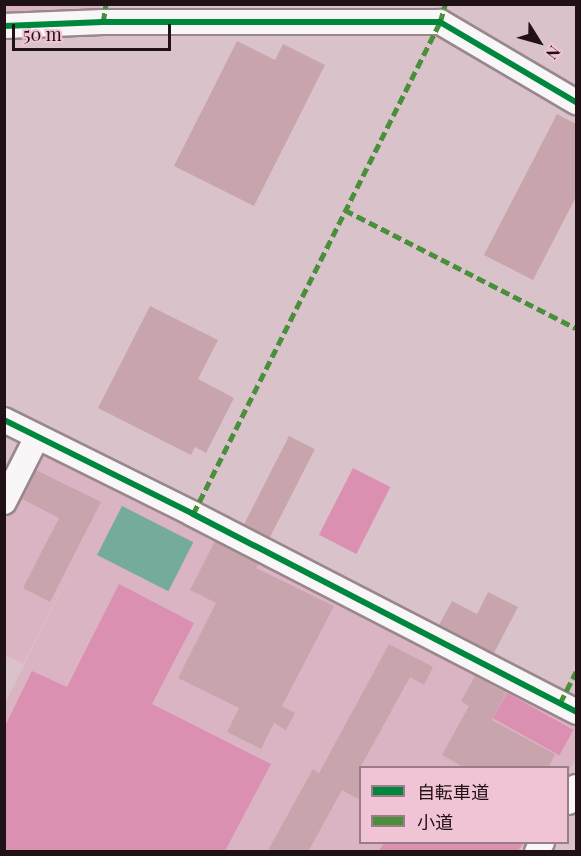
<!DOCTYPE html>
<html>
<head>
<meta charset="utf-8">
<style>
  body { margin:0 }
  #map { position:relative; width:581px; height:856px; overflow:hidden; background:#dac2cb; font-family:"Playfair Display","Noto Sans JP",serif }
  div>[style] { position:absolute }
  .built>* { inset:0; background:#dbb4c3; transform-origin:0 0 }
  .green>* { inset:0; background:#db90b2; transform-origin:0 0 }
  .water>* { inset:0; background:#74ab9d; transform-origin:0 0 }
  .building>* { inset:0; background:#c8a5ad; transform-origin:0 0 }
  .roads { filter:drop-shadow(2px 0 #99878e) drop-shadow(-2px 0 #99878e) drop-shadow(0 2px #99878e) drop-shadow(0 -2px #99878e) }
  .minor>* { height:24px; margin:-12px; padding:0 12px; transform-origin:12px; border-radius:12px; background:#f9f6f7 }
  .quiet>* { height:4.5px; margin-top:-2.25px; transform-origin:0; background:repeating-linear-gradient(90deg,#4a8f3b 0 9px,transparent 0 13.5px) }
  .cycleway>* { height:6px; margin:-3px; padding:0 3px; transform-origin:3px; border-radius:3px; background:#00873e }
  span { translate:-50% -50%; white-space:nowrap; text-align:center; line-height:1.15; -webkit-text-stroke:5px #f1c4d5; paint-order:stroke }
  .frame { position:absolute; inset:0; border:6px solid #201117; pointer-events:none }
  .legend { position:absolute; left:359px; top:766px; width:210px; height:78px; box-sizing:border-box; background:#f1c4d5; border:2px solid #9d7c89; margin:0; padding:8px 10px; list-style:none; font-size:18px; color:#201117 }
  .legend li { display:flex; align-items:center; gap:12px; height:30px }
  .legend b { width:30px; border:2px solid #9d7c89 }
  .north { position:absolute; left:509px; top:12px; width:60px; height:60px; -webkit-text-stroke:4px #f1c4d5; paint-order:stroke; rotate:127deg; font-size:16px; font-weight:700; line-height:24px; text-align:center; color:#201117 }
  .north::after { content:''; display:block; margin:auto; width:21px; height:27px; background:#201117; clip-path:polygon(50% 0,100% 100%,50% 72%,0 100%) }
  .scale { position:absolute; left:12px; top:24px; width:159px; height:27px; box-sizing:border-box; border:3px solid #201117; border-top:0; padding-left:8px; font-size:18px; line-height:21px; white-space:nowrap; color:#201117; -webkit-text-stroke:4px #f1c4d5; paint-order:stroke }
</style>
</head>
<body>
<div id="map">
  <div class="built">
    <i style="left:4px;top:5px;width:96px;height:7px"></i>
    <i style="clip-path:polygon(40px 449px,114px 486px,576px 728px,576px 758px,568px 773px,568px 768px,360px 768px,360px 842px,526px 843px,520px 851px,5px 851px,5px 703px,79px 555px,23px 664px,5px 655px,4px 519px)"></i>
  </div>
  <div class="green">
    <i style="left:353px;top:468px;width:42px;height:75px;rotate:27deg"></i>
    <i style="clip-path:polygon(119px 584px,194px 623px,152px 704px,271px 764px,225px 851px,5px 851px,5px 726px,32px 671px,67px 687px)"></i>
    <i style="left:507px;top:693px;width:76px;height:29px;rotate:29deg"></i>
    <i style="clip-path:polygon(384px 843px,384px 842px,523px 843px,518px 851px,379px 851px)"></i>
  </div>
  <div class="water">
    <i style="left:122px;top:506px;width:80px;height:55px;rotate:27deg"></i>
  </div>
  <div class="building">
    <i style="clip-path:polygon(237px 41px,275px 60px,283px 44px,325px 65px,254px 206px,174px 166px)"></i>
    <i style="clip-path:polygon(557px 114px,576px 124px,576px 197px,533px 280px,484px 255px)"></i>
    <i style="clip-path:polygon(150px 306px,218px 340px,198px 379px,234px 398px,206px 453px,195px 447px,191px 455px,98px 408px)"></i>
    <i style="left:289px;top:436px;width:29px;height:99px;rotate:27deg"></i>
    <i style="clip-path:polygon(36px 470px,101px 502px,50px 602px,23px 588px,59px 518px,22px 499px)"></i>
    <i style="clip-path:polygon(215px 541px,258px 564px,256px 568px,334px 606px,282px 706px,295px 713px,286px 730px,274px 723px,261px 749px,227px 732px,239px 708px,178px 678px,216px 603px,190px 590px)"></i>
    <i style="clip-path:polygon(488px 592px,518px 607px,494px 653px,439px 625px,452px 601px,477px 614px)"></i>
    <i style="clip-path:polygon(389px 644px,433px 667px,424px 685px,410px 677px,360px 768px,360px 800px,342px 790px,308px 852px,267px 852px,313px 769px,319px 773px)"></i>
    <i style="clip-path:polygon(475px 676px,506px 693px,492px 720px,555px 754px,548px 768px,465px 768px,442px 755px,469px 706px,461px 701px)"></i>
  </div>
  <div class="roads">
    <div class="minor">
      <i style="left:4px;top:26px;width:99px;rotate:-2.3deg"></i>
      <i style="left:103px;top:22px;width:337px"></i>
      <i style="left:440px;top:22px;width:158px;rotate:30.5deg"></i>
      <i style="left:4px;top:420px;width:211px;rotate:26.4deg"></i>
      <i style="left:193px;top:514px;width:431px;rotate:27.3deg"></i>
      <i style="left:4px;top:502px;width:73px;rotate:-63.1deg"></i>
      <i style="left:568px;top:802px;width:17px;rotate:-62deg"></i>
      <i style="left:537px;top:852px;width:11px;rotate:-63deg"></i>
    </div>
  </div>
  <div class="quiet">
    <i style="left:103px;top:22px;width:18px;rotate:-81deg"></i>
    <i style="left:345px;top:210px;width:259px;rotate:27.1deg"></i>
    <i style="left:193px;top:514px;width:551px;rotate:-63.34deg"></i>
    <i style="left:440px;top:22px;width:19px;rotate:-74deg"></i>
    <i style="left:560px;top:703px;width:35px;rotate:-63deg"></i>
  </div>
  <div class="cycleway">
    <i style="left:4px;top:26px;width:99px;rotate:-2.3deg"></i>
    <i style="left:103px;top:22px;width:337px"></i>
    <i style="left:440px;top:22px;width:158px;rotate:30.5deg"></i>
    <i style="left:4px;top:420px;width:211px;rotate:26.4deg"></i>
    <i style="left:193px;top:514px;width:431px;rotate:27.3deg"></i>
  </div>
  <div class="frame"></div>
  <ul class="legend">
  <li><b style="height:8px;background:#00873e"></b>自転車道</li>
  <li><b style="height:8px;background:#4a8f3b"></b>小道</li>
  </ul>
  <div class="north">N</div>
  <div class="scale">50 m</div>
</div>
</body>
</html>
